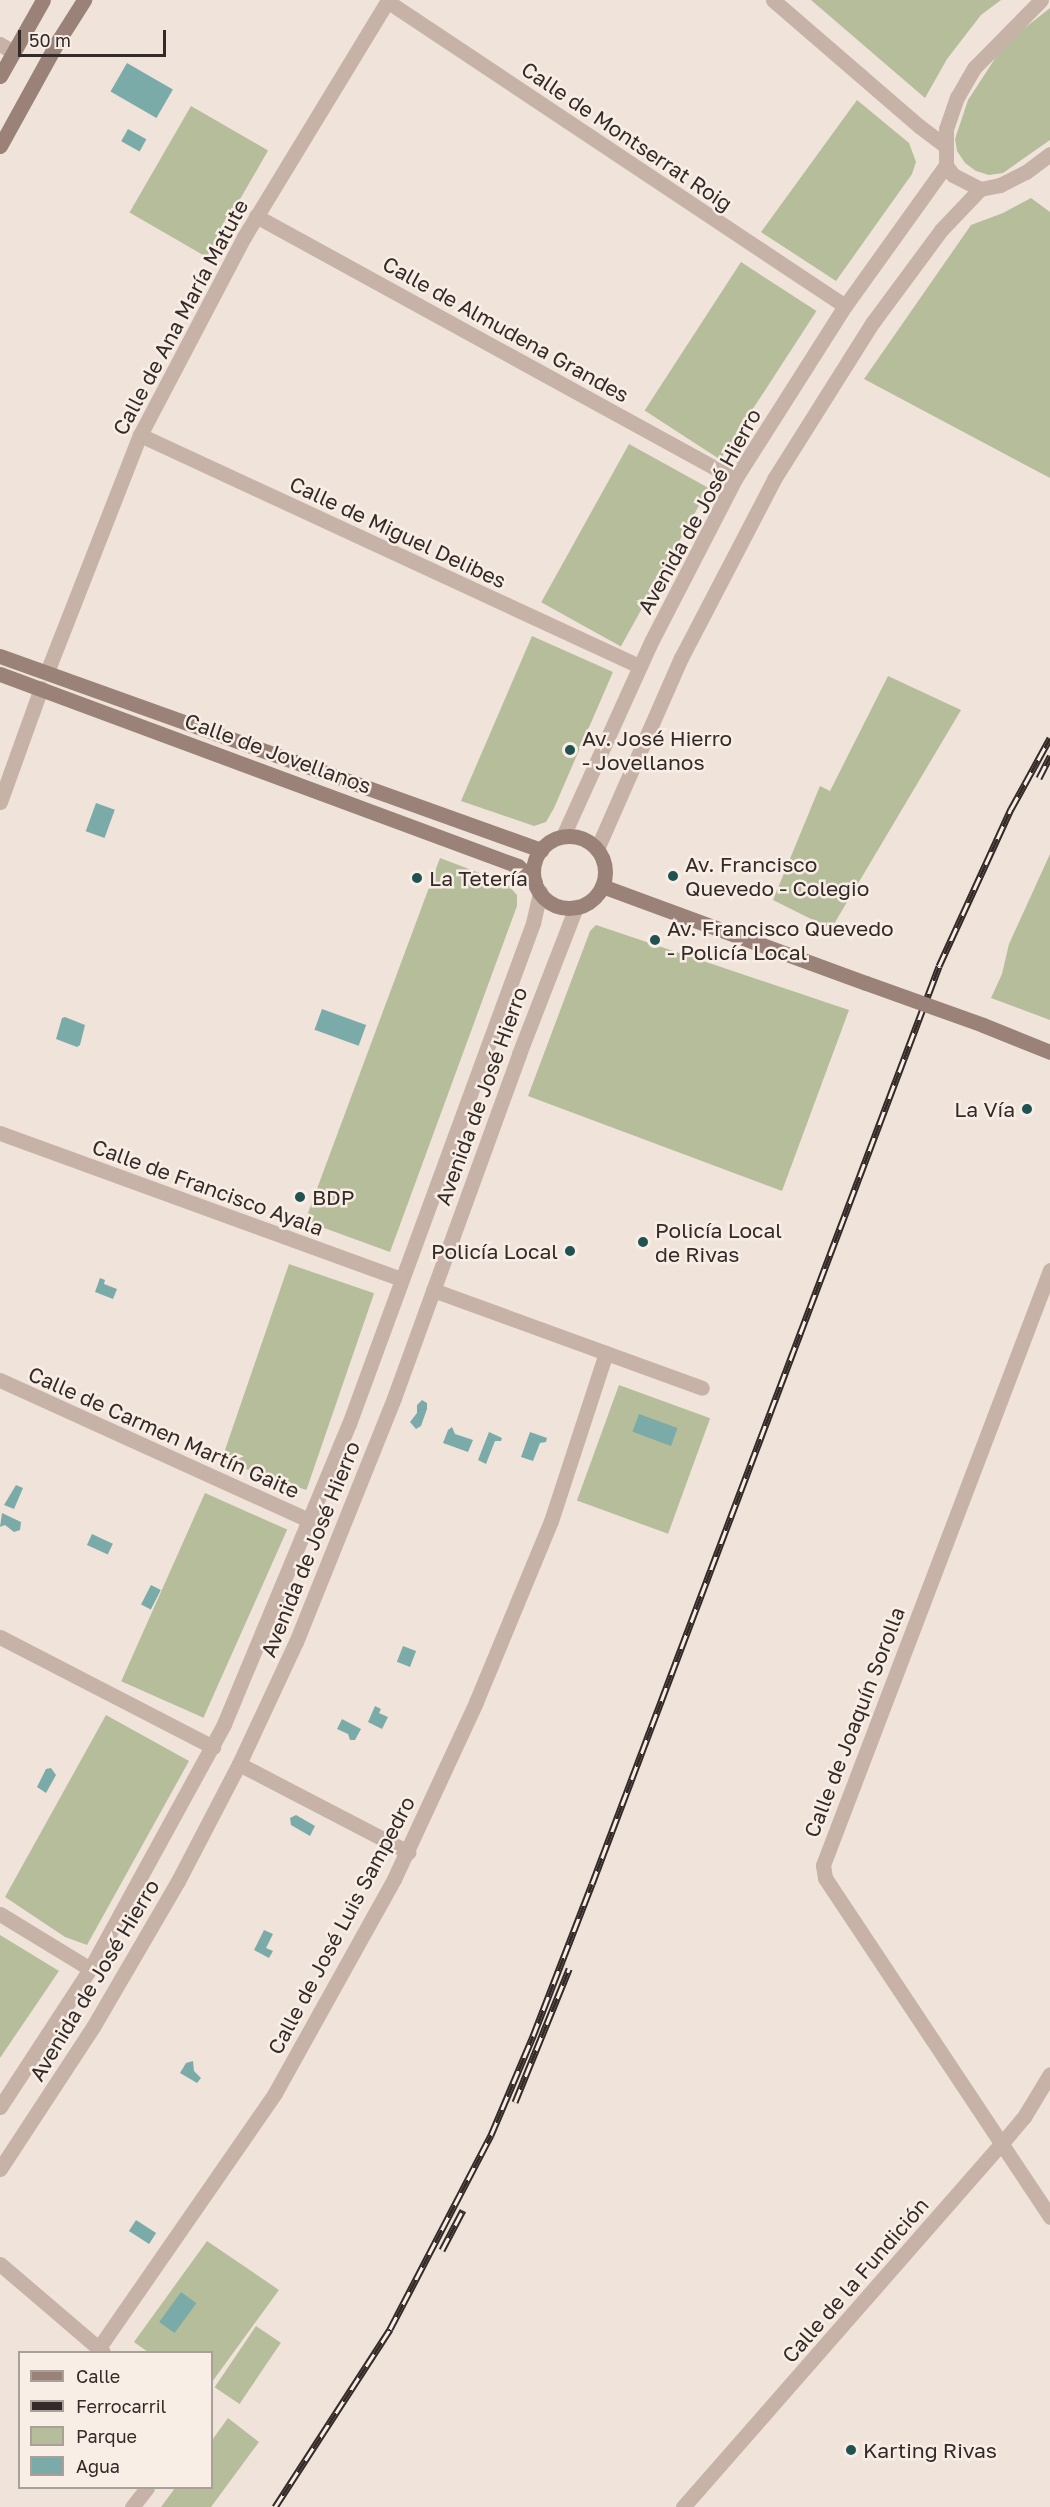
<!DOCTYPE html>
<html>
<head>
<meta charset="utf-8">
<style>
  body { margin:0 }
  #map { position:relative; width:1050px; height:2507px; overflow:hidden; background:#f0e3da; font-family:"Golos Text",sans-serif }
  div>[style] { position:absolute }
  .green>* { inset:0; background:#b5bd9b; transform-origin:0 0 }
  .water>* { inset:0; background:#7baba8; transform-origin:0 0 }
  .street>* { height:15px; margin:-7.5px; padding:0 7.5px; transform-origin:7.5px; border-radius:7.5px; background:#c7b2a7 }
  .secondary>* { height:15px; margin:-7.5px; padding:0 7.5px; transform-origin:7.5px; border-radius:7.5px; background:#9a8278 }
  .secondary>.ring { margin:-7.5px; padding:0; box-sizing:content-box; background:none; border:15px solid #9a8278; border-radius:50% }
  .rail>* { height:7px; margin-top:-3.5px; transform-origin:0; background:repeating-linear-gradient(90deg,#f8eee6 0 14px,#342a27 0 28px); box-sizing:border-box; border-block:2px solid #342a27 }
  .secondary-bridge>* { height:15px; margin:-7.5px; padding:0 7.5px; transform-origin:7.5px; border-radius:7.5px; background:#9a8278 }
  .dots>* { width:16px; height:16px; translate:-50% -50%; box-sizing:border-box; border:3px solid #f8eee6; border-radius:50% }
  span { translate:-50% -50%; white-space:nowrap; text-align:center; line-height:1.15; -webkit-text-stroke:5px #f8eee6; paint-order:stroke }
  .street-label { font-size:21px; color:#342a27 }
  .poi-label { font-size:21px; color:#342a27 }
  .left { translate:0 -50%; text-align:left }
  .right { translate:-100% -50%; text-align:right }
  .legend { position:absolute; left:18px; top:2351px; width:195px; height:138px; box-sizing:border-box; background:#f8eee6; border:2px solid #aaa09a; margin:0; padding:8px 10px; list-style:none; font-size:18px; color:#342a27 }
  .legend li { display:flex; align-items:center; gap:12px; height:30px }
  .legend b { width:30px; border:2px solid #aaa09a }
  .scale { position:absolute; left:18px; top:30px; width:148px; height:27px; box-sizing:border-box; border:3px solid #342a27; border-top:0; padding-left:8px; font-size:18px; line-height:21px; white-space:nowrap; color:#342a27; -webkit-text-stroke:4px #f8eee6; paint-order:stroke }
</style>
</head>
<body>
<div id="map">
  <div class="green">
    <i style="clip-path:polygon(811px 0,1001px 0,981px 15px,947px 59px,925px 98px)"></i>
    <i style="clip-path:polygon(1050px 8px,1050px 140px,1003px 173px,989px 175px,976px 171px,965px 163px,957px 151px,955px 139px,968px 100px,998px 54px,1017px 34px)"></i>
    <i style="clip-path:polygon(857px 100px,909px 143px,916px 162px,912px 174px,836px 281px,761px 232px)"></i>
    <i style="left:191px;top:106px;width:89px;height:123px;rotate:30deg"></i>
    <i style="clip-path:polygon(1031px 198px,1050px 212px,1050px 478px,864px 379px,971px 225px,1003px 213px)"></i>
    <i style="left:741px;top:262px;width:90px;height:177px;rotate:33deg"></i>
    <i style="left:629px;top:444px;width:91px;height:181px;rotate:29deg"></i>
    <i style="clip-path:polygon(532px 636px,613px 672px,554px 808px,546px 822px,534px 826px,461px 801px)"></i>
    <i style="clip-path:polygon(888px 676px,961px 710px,831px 929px,773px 900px,820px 786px,830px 791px)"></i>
    <i style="clip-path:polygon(1050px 854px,1050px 1020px,991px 998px,1002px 974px,1009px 944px)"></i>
    <i style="clip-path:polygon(440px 858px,506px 883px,517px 895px,517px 906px,390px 1252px,305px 1221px)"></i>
    <i style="clip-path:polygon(596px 925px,849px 1010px,782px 1191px,528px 1096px,590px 931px)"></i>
    <i style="left:289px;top:1264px;width:90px;height:208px;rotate:19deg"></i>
    <i style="left:619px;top:1385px;width:97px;height:123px;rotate:20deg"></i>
    <i style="left:205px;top:1493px;width:90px;height:206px;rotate:24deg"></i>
    <i style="clip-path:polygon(106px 1715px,189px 1761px,87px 1945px,65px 1937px,5px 1897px)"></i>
    <i style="clip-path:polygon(0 1935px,59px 1971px,0 2058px)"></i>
    <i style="clip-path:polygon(207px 2241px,279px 2290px,212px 2382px,212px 2352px,148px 2352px,134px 2342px)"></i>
    <i style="left:256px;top:2326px;width:30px;height:74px;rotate:34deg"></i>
    <i style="clip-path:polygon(228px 2418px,259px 2442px,211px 2507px,161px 2507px,175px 2488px,212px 2488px,212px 2440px)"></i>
  </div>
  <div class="water">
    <i style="left:127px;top:63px;width:53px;height:33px;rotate:30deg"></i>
    <i style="left:128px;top:129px;width:21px;height:14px;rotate:29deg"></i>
    <i style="left:96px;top:803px;width:20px;height:30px;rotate:20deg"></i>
    <i style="left:322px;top:1009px;width:47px;height:22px;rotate:20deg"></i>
    <i style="clip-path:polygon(65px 1017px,85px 1025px,80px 1045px,77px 1047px,56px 1039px,62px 1018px)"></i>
    <i style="clip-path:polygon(100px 1278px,105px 1280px,104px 1284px,117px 1289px,113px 1299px,95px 1292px)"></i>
    <i style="clip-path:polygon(422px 1400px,427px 1403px,427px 1409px,421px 1426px,416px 1429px,410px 1422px,417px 1413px,417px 1405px)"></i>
    <i style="left:639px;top:1414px;width:41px;height:19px;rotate:20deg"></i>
    <i style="clip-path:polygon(452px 1427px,455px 1434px,473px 1440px,468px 1452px,443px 1443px,448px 1430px)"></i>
    <i style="clip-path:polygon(489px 1432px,502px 1438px,501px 1441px,495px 1441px,486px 1464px,478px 1460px)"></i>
    <i style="clip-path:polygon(530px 1432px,547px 1438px,546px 1442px,540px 1443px,533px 1461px,521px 1457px)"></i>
    <i style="clip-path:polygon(16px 1485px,23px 1488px,14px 1509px,4px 1505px)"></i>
    <i style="clip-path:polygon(2px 1513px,21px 1522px,20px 1530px,14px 1532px,5px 1525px,0 1527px)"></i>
    <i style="left:92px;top:1534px;width:23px;height:12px;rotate:25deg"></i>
    <i style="left:151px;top:1585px;width:11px;height:22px;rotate:27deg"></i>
    <i style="left:403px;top:1646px;width:14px;height:17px;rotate:21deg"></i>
    <i style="clip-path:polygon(375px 1706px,381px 1709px,379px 1713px,388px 1717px,382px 1729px,368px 1722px)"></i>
    <i style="clip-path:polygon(342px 1719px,361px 1729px,355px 1740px,350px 1740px,348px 1734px,337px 1729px)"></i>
    <i style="clip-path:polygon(51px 1768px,56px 1775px,46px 1793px,37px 1787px,46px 1769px)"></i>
    <i style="clip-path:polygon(296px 1815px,315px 1826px,310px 1836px,291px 1825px,290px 1818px)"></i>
    <i style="clip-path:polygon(264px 1930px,273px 1934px,266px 1948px,273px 1951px,269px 1958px,254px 1950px)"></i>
    <i style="clip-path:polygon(193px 2061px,194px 2071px,201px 2078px,197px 2083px,180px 2073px,186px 2063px)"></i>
    <i style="left:136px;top:2220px;width:24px;height:13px;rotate:33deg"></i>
    <i style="left:181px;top:2292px;width:19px;height:37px;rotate:36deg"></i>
  </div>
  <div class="street">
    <i style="left:773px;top:0;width:193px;rotate:40.8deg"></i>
    <i style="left:919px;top:126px;width:34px;rotate:37deg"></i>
    <i style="left:1041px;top:0;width:95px;rotate:134.6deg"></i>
    <i style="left:974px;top:68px;width:34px;rotate:120deg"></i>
    <i style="left:957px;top:97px;width:34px;rotate:109deg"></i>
    <i style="left:946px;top:129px;width:36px;rotate:90deg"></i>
    <i style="left:946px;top:165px;width:12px;rotate:55deg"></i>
    <i style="left:953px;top:175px;width:30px;rotate:27deg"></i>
    <i style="left:980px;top:189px;width:20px;rotate:-11deg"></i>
    <i style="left:1000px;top:185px;width:29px;rotate:-27deg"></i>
    <i style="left:1026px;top:172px;width:30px;rotate:-37deg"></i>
    <i style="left:387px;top:1px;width:550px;rotate:33.66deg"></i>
    <i style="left:0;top:44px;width:15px;rotate:32deg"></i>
    <i style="left:256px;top:216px;width:546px;rotate:28.77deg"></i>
    <i style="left:140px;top:435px;width:550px;rotate:24.84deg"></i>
    <i style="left:47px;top:672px;width:255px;rotate:-68.6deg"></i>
    <i style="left:140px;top:435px;width:224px;rotate:-62.3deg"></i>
    <i style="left:244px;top:237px;width:277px;rotate:-58.7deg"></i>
    <i style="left:0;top:802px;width:121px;rotate:-70.2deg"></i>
    <i style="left:563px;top:836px;width:215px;rotate:-65.6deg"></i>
    <i style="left:652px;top:640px;width:181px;rotate:-62.7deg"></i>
    <i style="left:735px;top:479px;width:205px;rotate:-57.6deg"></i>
    <i style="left:845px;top:306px;width:173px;rotate:-54.4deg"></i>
    <i style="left:597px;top:849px;width:209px;rotate:-66.3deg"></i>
    <i style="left:681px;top:658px;width:202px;rotate:-62.5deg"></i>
    <i style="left:774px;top:479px;width:186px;rotate:-57.8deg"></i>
    <i style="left:873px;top:322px;width:114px;rotate:-53.5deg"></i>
    <i style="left:941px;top:230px;width:57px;rotate:-46.4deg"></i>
    <i style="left:0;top:1133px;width:427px;rotate:20deg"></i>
    <i style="left:1050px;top:1270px;width:637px;rotate:110.88deg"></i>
    <i style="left:823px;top:1865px;width:13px;rotate:81deg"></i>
    <i style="left:825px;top:1878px;width:407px;rotate:56.4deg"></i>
    <i style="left:433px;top:1290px;width:286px;rotate:20deg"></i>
    <i style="left:0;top:1380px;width:341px;rotate:24.4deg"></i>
    <i style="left:0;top:1637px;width:240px;rotate:27.3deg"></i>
    <i style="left:239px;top:1764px;width:191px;rotate:27.5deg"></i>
    <i style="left:0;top:1914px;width:105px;rotate:31.4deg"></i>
    <i style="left:0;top:2107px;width:165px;rotate:-56.9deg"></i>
    <i style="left:90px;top:1969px;width:279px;rotate:-61.3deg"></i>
    <i style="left:224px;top:1724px;width:325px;rotate:-67.4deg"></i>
    <i style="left:349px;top:1424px;width:534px;rotate:-69.83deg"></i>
    <i style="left:533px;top:923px;width:32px;rotate:-77deg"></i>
    <i style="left:0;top:2169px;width:170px;rotate:-56.8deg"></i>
    <i style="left:93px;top:2027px;width:169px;rotate:-59.8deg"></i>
    <i style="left:178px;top:1881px;width:132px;rotate:-62.5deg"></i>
    <i style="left:239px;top:1764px;width:135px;rotate:-65deg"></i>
    <i style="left:296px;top:1642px;width:263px;rotate:-68.1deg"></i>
    <i style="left:394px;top:1398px;width:366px;rotate:-70deg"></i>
    <i style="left:519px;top:1054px;width:158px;rotate:-68.8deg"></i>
    <i style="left:0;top:2264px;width:135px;rotate:40.5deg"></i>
    <i style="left:98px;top:2349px;width:311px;rotate:-55.3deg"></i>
    <i style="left:275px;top:2093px;width:245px;rotate:-60.9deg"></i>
    <i style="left:394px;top:1879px;width:195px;rotate:-65.1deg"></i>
    <i style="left:476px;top:1702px;width:196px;rotate:-67.5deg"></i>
    <i style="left:551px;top:1521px;width:177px;rotate:-71.9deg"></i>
    <i style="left:132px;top:2507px;width:24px;rotate:-52deg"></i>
    <i style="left:683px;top:2507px;width:484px;rotate:-48.8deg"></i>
    <i style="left:1002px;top:2143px;width:34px;rotate:-50deg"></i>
    <i style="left:1024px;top:2117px;width:50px;rotate:-58.8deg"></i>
  </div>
  <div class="secondary">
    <i style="left:0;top:76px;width:87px;rotate:-60.5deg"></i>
    <i style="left:0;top:146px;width:120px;rotate:-61.1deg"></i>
    <i style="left:58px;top:41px;width:49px;rotate:-57.6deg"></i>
    <i style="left:0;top:656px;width:575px;rotate:19.73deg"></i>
    <i style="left:0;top:674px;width:552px;rotate:20.34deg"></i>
    <i style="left:518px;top:866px;width:23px;rotate:43deg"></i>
    <i class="ring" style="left:533px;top:836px;width:57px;height:57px"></i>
    <i style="left:602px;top:886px;width:281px;rotate:20.2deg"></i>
    <i style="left:983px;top:1025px;width:72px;rotate:21.9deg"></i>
  </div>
  <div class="rail">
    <i style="left:1039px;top:778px;width:25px;rotate:-63deg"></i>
    <i style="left:515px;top:2102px;width:144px;rotate:-67.9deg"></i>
    <i style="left:442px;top:2250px;width:45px;rotate:-62.3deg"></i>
    <i style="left:275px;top:2507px;width:212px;rotate:-57.1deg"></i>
    <i style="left:390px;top:2329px;width:219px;rotate:-62.5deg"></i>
    <i style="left:491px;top:2135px;width:108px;rotate:-67deg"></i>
    <i style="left:533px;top:2036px;width:163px;rotate:-68.8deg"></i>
    <i style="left:592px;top:1884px;width:981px;rotate:-69.29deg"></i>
    <i style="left:939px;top:966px;width:173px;rotate:-65.4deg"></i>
    <i style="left:1011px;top:809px;width:81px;rotate:-61.2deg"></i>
  </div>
  <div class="secondary-bridge">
    <i style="left:866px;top:983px;width:124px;rotate:19.7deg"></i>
  </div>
  <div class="dots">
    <i style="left:570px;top:750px;background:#1f5251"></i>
    <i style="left:673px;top:876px;background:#1f5251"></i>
    <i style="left:417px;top:878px;background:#1f5251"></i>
    <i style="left:655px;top:940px;background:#1f5251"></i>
    <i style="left:1027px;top:1109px;background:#1f5251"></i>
    <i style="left:300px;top:1197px;background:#1f5251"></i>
    <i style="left:643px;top:1242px;background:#1f5251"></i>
    <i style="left:570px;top:1251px;background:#1f5251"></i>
    <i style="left:851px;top:2450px;background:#1f5251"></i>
  </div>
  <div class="street-label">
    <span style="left:627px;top:136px;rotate:34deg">Calle de Montserrat Roig</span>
    <span style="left:180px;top:317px;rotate:-62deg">Calle de Ana María Matute</span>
    <span style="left:506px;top:329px;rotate:29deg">Calle de Almudena Grandes</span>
    <span style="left:699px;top:511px;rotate:-61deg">Avenida de José Hierro</span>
    <span style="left:398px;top:532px;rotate:25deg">Calle de Miguel Delibes</span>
    <span style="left:278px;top:753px;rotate:20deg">Calle de Jovellanos</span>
    <span style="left:481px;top:1096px;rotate:-70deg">Avenida de José Hierro</span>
    <span style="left:208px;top:1187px;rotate:20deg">Calle de Francisco Ayala</span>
    <span style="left:164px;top:1432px;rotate:24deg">Calle de Carmen Martín Gaite</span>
    <span style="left:310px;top:1549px;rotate:-68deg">Avenida de José Hierro</span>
    <span style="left:854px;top:1722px;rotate:-69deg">Calle de Joaquín Sorolla</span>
    <span style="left:341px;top:1925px;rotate:-62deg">Calle de José Luis Sampedro</span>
    <span style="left:94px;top:1980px;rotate:-59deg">Avenida de José Hierro</span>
    <span style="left:855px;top:2280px;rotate:-49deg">Calle de la Fundición</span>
  </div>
  <div class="poi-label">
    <span class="left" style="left:582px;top:750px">Av. José Hierro<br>- Jovellanos</span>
    <span class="left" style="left:685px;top:876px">Av. Francisco<br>Quevedo - Colegio</span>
    <span class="left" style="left:429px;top:878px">La Tetería</span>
    <span class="left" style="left:667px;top:940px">Av. Francisco Quevedo<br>- Policía Local</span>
    <span class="right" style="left:1015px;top:1109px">La Vía</span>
    <span class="left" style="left:312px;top:1197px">BDP</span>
    <span class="left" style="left:655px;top:1242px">Policía Local<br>de Rivas</span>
    <span class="right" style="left:558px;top:1251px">Policía Local</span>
    <span class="left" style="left:863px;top:2450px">Karting Rivas</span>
  </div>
  <ul class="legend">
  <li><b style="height:8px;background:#9a8278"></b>Calle</li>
  <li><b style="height:8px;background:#342a27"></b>Ferrocarril</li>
  <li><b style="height:16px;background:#b5bd9b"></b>Parque</li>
  <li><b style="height:16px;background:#7baba8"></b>Agua</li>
  </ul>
  <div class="scale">50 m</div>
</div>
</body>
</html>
